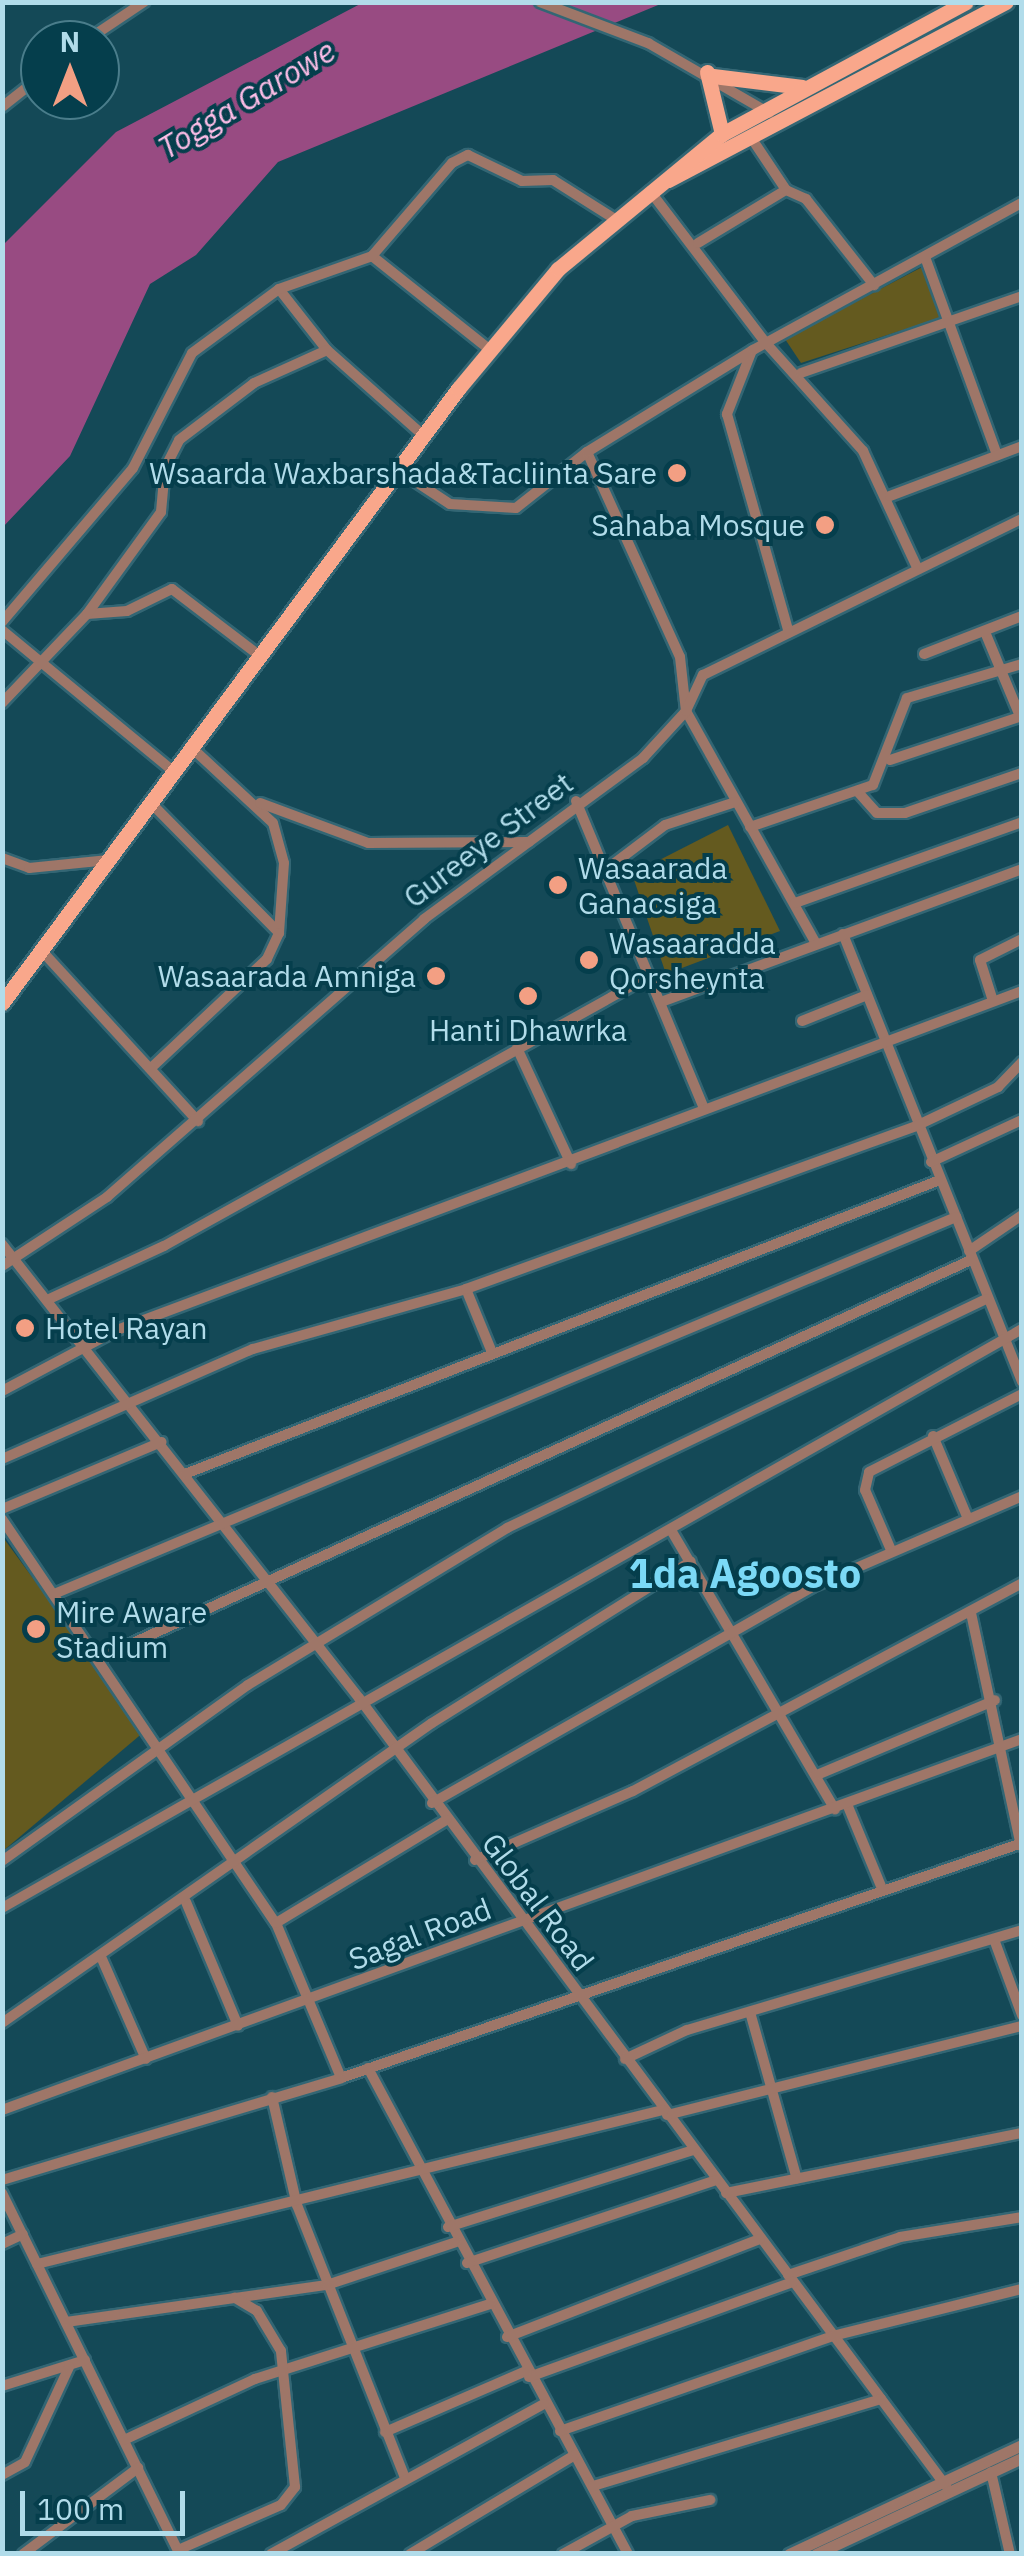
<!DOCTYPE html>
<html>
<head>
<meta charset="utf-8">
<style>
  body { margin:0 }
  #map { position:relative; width:1024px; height:2556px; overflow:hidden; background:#144957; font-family:"IBM Plex Sans",sans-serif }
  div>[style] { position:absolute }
  .green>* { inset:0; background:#645a1f }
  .water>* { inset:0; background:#984b82 }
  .roads { filter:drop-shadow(2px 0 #336674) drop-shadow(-2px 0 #336674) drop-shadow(0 2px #336674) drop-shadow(0 -2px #336674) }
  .minor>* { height:10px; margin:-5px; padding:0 5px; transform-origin:5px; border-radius:5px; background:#9e7668 }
  .tertiary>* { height:11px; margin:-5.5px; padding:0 5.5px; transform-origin:5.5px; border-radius:5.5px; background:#9e7668 }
  .primary>* { height:15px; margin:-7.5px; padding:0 7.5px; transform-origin:7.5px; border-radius:7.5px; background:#f9a78b }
  .dots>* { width:28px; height:28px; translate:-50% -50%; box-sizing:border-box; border:5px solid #053e4c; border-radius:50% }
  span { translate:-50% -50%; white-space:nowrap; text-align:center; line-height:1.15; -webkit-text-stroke:8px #053e4c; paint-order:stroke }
  .poi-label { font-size:30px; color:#b1dcea }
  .right { translate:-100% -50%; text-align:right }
  .left { translate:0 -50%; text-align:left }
  .street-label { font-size:30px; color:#b1dcea }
  .water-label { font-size:32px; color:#fdbde7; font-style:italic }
  .district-label { font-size:40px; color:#7bd9f6; font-weight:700 }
  .frame { position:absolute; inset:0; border:5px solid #b1dcea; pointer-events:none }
  .north { position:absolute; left:20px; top:20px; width:100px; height:100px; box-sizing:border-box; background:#053e4c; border:2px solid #4a7d8b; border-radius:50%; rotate:0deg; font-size:28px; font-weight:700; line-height:40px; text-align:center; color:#b1dcea }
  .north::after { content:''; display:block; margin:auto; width:35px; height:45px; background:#f39f83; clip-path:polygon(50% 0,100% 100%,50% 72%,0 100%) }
  .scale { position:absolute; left:20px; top:2491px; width:165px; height:45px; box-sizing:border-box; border:5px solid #b1dcea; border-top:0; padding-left:12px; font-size:30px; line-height:35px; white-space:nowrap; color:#b1dcea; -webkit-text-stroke:8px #053e4c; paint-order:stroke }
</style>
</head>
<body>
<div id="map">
  <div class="green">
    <i style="clip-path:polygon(926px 265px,940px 318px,801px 363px,785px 339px)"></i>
    <i style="clip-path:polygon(728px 825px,780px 931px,666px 974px,632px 874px)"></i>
    <i style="clip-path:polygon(2px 1536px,145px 1731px,3px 1851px,2px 1851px)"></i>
  </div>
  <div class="water">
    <i style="clip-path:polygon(362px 3px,663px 3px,278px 162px,196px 255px,150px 284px,70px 456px,3px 527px,3px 245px,116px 132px)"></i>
  </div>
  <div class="roads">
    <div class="minor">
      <i style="left:540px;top:2px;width:116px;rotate:20.8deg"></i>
      <i style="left:648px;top:43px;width:140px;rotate:30deg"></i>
      <i style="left:87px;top:40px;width:69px;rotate:-33.7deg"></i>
      <i style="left:2px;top:107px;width:48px;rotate:-38.3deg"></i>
      <i style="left:750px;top:136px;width:65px;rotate:56.3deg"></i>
      <i style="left:650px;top:191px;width:190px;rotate:52.7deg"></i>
      <i style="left:765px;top:342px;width:147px;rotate:48deg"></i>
      <i style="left:863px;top:451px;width:126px;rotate:65.1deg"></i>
      <i style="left:698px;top:243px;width:103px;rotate:-31.1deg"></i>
      <i style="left:786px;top:190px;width:22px;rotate:24deg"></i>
      <i style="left:806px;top:199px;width:110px;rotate:51.7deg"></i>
      <i style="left:372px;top:256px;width:149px;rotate:38.5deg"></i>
      <i style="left:925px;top:257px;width:211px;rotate:70deg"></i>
      <i style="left:279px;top:289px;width:78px;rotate:51.8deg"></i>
      <i style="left:327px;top:350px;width:130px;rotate:41.6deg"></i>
      <i style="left:751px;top:353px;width:66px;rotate:111.5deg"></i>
      <i style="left:727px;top:414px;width:224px;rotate:74.2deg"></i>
      <i style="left:801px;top:373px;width:234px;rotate:-19.2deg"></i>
      <i style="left:587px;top:452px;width:225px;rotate:65.6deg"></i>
      <i style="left:680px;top:657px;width:54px;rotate:83.7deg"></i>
      <i style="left:686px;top:711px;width:267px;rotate:60.8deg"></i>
      <i style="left:398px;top:470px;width:62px;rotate:33.2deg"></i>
      <i style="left:450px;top:504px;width:66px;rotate:3.5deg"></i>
      <i style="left:516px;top:508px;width:90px;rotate:-38.3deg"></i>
      <i style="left:587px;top:452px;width:195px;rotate:-31.6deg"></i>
      <i style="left:753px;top:350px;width:307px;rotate:-28.7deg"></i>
      <i style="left:890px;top:496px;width:141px;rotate:-20.7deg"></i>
      <i style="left:87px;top:614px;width:40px;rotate:-4.3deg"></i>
      <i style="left:127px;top:611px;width:50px;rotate:-26.1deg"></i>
      <i style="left:172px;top:589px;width:111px;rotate:37.3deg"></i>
      <i style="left:2px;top:622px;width:202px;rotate:-49.6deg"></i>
      <i style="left:133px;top:468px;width:129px;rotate:-62.8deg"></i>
      <i style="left:192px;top:353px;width:108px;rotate:-36.3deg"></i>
      <i style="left:279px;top:289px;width:99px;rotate:-19.5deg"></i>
      <i style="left:372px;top:256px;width:123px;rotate:-49.3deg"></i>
      <i style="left:452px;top:163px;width:18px;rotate:-27deg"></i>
      <i style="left:468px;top:155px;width:60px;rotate:25.7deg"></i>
      <i style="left:522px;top:181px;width:31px;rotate:-2deg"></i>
      <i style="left:553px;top:180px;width:73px;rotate:32.2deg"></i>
      <i style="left:2px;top:630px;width:223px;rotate:39.5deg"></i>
      <i style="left:985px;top:632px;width:91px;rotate:67.4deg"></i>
      <i style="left:924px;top:654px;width:105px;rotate:-21.2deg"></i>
      <i style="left:2px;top:703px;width:123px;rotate:-46.3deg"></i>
      <i style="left:87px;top:614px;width:126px;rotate:-54deg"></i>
      <i style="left:161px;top:512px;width:44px;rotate:-84.8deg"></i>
      <i style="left:165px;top:468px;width:31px;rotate:-63deg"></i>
      <i style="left:179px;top:440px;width:94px;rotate:-37.2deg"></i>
      <i style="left:254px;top:383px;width:80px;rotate:-24.3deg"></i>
      <i style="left:192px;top:748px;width:110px;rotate:42.8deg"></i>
      <i style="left:273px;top:823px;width:41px;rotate:74.6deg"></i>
      <i style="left:284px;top:863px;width:70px;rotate:94.1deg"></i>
      <i style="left:890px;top:760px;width:139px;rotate:-18.4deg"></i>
      <i style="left:858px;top:792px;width:28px;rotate:48deg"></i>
      <i style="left:877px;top:813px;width:28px"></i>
      <i style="left:905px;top:813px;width:124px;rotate:-18.9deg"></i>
      <i style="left:576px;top:801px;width:333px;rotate:67.4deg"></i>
      <i style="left:150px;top:802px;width:184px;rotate:45.4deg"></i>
      <i style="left:279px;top:933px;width:29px;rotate:115deg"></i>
      <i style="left:267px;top:959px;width:156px;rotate:136.8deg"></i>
      <i style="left:260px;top:803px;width:115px;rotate:20.3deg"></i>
      <i style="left:368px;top:843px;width:161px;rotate:-0.4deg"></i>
      <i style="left:750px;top:827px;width:130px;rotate:-18.9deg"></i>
      <i style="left:873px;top:785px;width:93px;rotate:-68.7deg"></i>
      <i style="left:907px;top:698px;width:120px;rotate:-16.5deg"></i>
      <i style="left:2px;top:858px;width:29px;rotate:20deg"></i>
      <i style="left:29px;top:868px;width:80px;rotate:-5.7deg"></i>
      <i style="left:608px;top:868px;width:71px;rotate:-37deg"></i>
      <i style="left:665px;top:825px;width:74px;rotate:-18.2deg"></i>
      <i style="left:795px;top:903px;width:241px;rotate:-19.6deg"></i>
      <i style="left:843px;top:934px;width:482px;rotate:68.2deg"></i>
      <i style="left:42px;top:951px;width:231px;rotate:47.5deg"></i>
      <i style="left:993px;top:1001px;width:43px;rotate:-107.6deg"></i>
      <i style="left:980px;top:960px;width:47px;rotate:-26.6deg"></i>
      <i style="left:661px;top:1002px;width:385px;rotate:-20.2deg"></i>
      <i style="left:802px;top:1021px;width:70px;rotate:-21.8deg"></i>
      <i style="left:517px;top:1048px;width:128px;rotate:65deg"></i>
      <i style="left:931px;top:1162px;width:100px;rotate:-24.8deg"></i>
      <i style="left:2px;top:1244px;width:578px;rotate:51.82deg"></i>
      <i style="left:359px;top:1698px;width:983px;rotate:53.32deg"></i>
      <i style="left:969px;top:1251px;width:64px;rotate:-34.2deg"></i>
      <i style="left:2px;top:1266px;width:126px;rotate:-33.3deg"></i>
      <i style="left:107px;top:1197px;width:422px;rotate:-41.2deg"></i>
      <i style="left:424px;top:919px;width:272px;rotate:-36.3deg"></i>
      <i style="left:643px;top:758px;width:64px;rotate:-47.5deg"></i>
      <i style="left:686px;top:711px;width:40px;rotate:-65deg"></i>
      <i style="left:703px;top:675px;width:355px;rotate:-26.1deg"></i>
      <i style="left:466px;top:1289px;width:66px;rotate:67.7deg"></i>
      <i style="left:47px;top:1300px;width:129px;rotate:-24.8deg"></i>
      <i style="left:164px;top:1246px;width:557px;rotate:-29.09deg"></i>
      <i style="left:2px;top:1391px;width:130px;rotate:-27.9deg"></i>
      <i style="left:117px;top:1330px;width:966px;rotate:-20.54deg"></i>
      <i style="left:933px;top:1436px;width:90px;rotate:67.1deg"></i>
      <i style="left:2px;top:1459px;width:274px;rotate:-23.7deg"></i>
      <i style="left:253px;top:1349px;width:221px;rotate:-15.7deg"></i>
      <i style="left:466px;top:1289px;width:479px;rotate:-19.9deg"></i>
      <i style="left:916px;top:1126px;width:91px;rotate:-25.4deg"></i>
      <i style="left:998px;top:1087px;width:35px;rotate:-46deg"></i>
      <i style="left:185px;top:1474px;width:810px;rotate:-21.28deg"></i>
      <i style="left:2px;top:1509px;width:173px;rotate:-22.8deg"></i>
      <i style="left:2px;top:1519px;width:488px;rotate:55.9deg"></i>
      <i style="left:276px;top:1923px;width:168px;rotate:67.2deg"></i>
      <i style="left:671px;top:1530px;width:324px;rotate:59.6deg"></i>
      <i style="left:891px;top:1550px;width:65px;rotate:-113.4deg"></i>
      <i style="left:865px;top:1490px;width:18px;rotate:-77deg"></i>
      <i style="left:869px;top:1472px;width:172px;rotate:-27deg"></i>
      <i style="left:54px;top:1594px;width:978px;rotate:-22.68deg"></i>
      <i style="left:971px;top:1613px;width:238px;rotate:77.9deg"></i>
      <i style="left:100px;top:1658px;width:958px;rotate:-24.56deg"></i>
      <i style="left:817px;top:1775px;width:193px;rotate:-22.8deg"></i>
      <i style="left:432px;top:1803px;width:437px;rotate:-29.6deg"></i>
      <i style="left:812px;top:1587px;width:229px;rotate:-23.4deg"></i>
      <i style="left:847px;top:1804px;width:89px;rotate:67.5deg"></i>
      <i style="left:475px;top:1860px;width:172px;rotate:-23.6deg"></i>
      <i style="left:633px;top:1791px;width:441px;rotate:-28.1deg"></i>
      <i style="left:2px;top:1861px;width:302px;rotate:-35.6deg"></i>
      <i style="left:248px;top:1685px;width:303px;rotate:-31.2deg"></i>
      <i style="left:507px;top:1528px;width:531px;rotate:-25.55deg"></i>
      <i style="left:186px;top:1902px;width:134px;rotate:67.2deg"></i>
      <i style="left:2px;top:1908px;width:1173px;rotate:-29.58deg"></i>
      <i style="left:276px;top:1923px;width:199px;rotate:-31.2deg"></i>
      <i style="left:995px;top:1942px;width:78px;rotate:69.7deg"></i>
      <i style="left:102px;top:1959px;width:109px;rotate:66.3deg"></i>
      <i style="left:750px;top:2012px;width:173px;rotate:74.3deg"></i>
      <i style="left:2px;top:2023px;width:524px;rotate:-34.9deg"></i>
      <i style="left:432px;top:1723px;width:305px;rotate:-32deg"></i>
      <i style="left:625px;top:2059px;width:68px;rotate:-25.1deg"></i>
      <i style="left:687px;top:2030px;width:350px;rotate:-16.6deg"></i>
      <i style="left:368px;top:2068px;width:551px;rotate:61.85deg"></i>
      <i style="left:272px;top:2097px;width:111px;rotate:77deg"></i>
      <i style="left:297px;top:2205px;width:294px;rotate:68.4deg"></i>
      <i style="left:2px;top:2110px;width:1085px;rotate:-19.99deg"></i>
      <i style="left:667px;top:2115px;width:366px;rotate:-14.1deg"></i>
      <i style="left:2px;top:2180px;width:354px;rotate:-16.7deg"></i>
      <i style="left:341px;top:2078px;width:720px;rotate:-19.04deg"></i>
      <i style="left:2px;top:2193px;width:402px;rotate:63.8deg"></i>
      <i style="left:726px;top:2193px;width:302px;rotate:-11.5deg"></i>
      <i style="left:448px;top:2227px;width:258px;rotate:-17.4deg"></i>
      <i style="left:2px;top:2244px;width:23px;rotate:-25deg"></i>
      <i style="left:467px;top:2263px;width:262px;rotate:-18.4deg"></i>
      <i style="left:37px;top:2264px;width:645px;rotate:-13.82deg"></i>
      <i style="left:788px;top:2275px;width:118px;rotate:-18.7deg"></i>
      <i style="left:900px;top:2237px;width:124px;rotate:-9.3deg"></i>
      <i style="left:66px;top:2322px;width:264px;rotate:-8.1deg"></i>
      <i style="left:327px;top:2285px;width:136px;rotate:-18.4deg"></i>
      <i style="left:507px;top:2337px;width:271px;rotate:-21.2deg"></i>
      <i style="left:529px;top:2377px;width:281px;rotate:-19.8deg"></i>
      <i style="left:2px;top:2386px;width:87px;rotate:-17.4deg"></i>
      <i style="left:560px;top:2431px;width:289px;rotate:-19.2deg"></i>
      <i style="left:833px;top:2336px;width:195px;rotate:-14deg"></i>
      <i style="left:385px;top:2432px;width:154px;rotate:-23.4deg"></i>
      <i style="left:124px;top:2440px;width:145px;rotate:-25deg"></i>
      <i style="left:255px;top:2379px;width:247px;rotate:-17.7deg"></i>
      <i style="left:991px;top:2472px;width:84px;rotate:77deg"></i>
      <i style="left:2px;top:2475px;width:26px;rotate:-29deg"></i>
      <i style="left:25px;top:2462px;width:105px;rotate:-65.1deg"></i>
      <i style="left:593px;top:2486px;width:301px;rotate:-16.8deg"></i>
      <i style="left:178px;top:2550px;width:112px;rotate:-23.6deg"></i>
      <i style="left:281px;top:2505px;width:23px;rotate:-52deg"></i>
      <i style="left:295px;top:2487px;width:137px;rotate:-95.9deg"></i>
      <i style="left:281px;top:2351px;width:47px;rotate:-121deg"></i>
      <i style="left:257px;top:2311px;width:26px;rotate:-149deg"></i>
      <i style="left:23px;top:2554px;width:144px;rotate:-36.8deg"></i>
      <i style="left:271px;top:2554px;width:311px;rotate:-28.8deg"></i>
      <i style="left:410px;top:2554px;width:192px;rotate:-31deg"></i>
      <i style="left:563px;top:2554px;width:79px;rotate:-28.8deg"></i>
      <i style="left:632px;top:2516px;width:80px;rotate:-11.6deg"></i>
    </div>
    <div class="tertiary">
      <i style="left:789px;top:2554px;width:257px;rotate:-25.1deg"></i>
      <i style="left:816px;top:2554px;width:227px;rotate:-25deg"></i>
    </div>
    <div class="primary">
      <i style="left:707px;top:72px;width:64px;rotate:76.4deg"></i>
      <i style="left:713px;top:76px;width:90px;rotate:7deg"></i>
      <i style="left:668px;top:180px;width:382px;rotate:-27.8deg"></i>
      <i style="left:2px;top:1003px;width:765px;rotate:-53.4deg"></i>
      <i style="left:458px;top:389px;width:156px;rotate:-50.2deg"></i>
      <i style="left:558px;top:269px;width:212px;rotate:-39.5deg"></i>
      <i style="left:722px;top:134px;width:277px;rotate:-28.4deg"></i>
    </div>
  </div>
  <div class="dots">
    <i style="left:677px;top:473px;background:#f39f83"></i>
    <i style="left:825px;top:525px;background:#f39f83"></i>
    <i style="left:558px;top:885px;background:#f39f83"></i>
    <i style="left:589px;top:960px;background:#f39f83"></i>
    <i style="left:436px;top:976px;background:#f39f83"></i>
    <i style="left:528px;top:996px;background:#f39f83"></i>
    <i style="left:25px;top:1328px;background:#f39f83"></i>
    <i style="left:36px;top:1629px;background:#f39f83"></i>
  </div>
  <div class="poi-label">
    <span class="right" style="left:657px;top:473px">Wsaarda Waxbarshada&amp;Tacliinta Sare</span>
    <span class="right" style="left:805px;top:525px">Sahaba Mosque</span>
    <span class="left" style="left:578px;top:885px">Wasaarada<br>Ganacsiga</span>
    <span class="left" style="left:609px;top:960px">Wasaaradda<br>Qorsheynta</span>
    <span class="right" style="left:416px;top:976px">Wasaarada Amniga</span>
    <span style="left:528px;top:1030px">Hanti Dhawrka</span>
    <span class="left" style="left:45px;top:1328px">Hotel Rayan</span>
    <span class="left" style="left:56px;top:1629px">Mire Aware<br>Stadium</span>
  </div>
  <div class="street-label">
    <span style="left:488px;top:840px;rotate:-37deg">Gureeye Street</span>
    <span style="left:538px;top:1902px;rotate:53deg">Global Road</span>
    <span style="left:420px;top:1934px;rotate:-21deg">Sagal Road</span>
  </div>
  <div class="water-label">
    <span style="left:246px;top:99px;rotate:-31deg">Togga Garowe</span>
  </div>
  <div class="district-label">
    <span style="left:745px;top:1573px">1da Agoosto</span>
  </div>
  <div class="frame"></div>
  <div class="north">N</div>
  <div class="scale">100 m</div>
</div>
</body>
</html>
